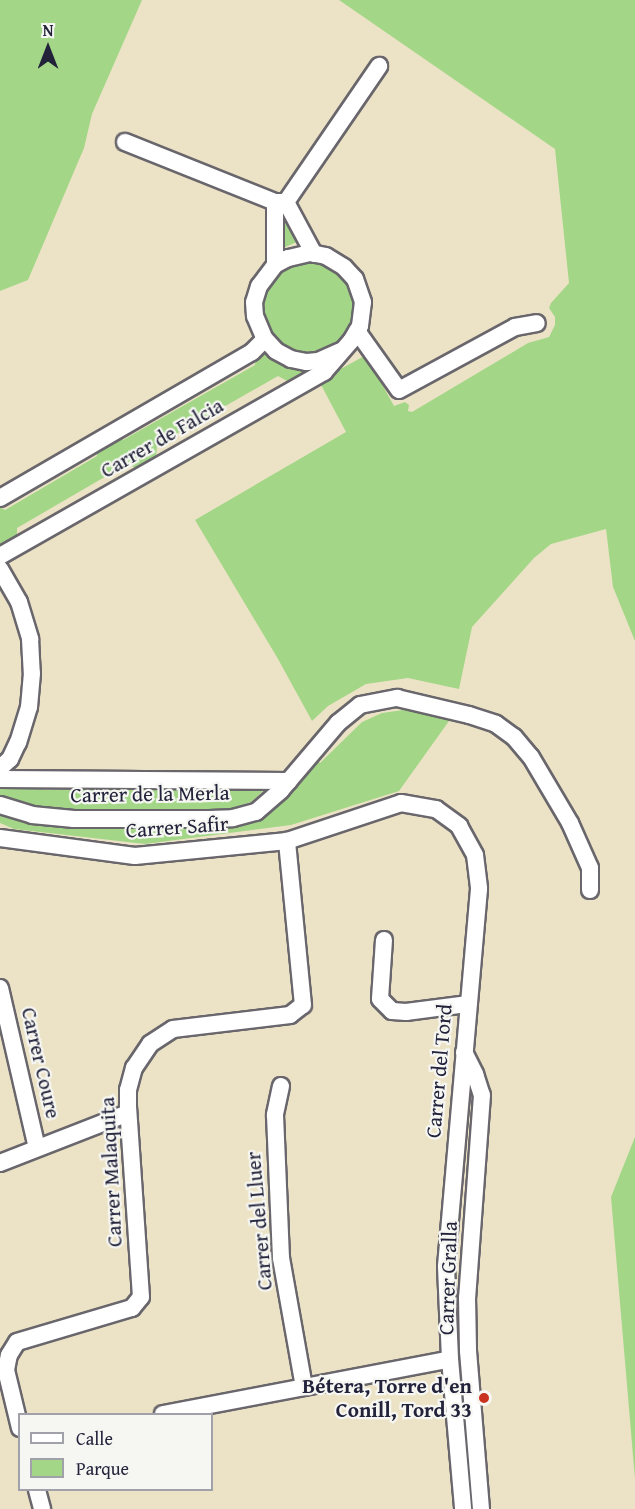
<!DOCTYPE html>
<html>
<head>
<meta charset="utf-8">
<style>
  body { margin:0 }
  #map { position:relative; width:635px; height:1509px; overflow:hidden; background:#ece3c6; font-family:"Gentium Book Plus",serif }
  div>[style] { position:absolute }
  .green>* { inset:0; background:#a3d787 }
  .round { border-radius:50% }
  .roads { filter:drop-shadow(2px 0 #69666c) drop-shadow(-2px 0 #69666c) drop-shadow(0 2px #69666c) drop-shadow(0 -2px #69666c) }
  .minor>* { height:16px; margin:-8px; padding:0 8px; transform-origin:8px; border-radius:8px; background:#fff }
  .dots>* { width:16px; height:16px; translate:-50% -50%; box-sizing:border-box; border:3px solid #f6f6f2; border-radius:50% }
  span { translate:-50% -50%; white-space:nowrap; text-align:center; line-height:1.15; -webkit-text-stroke:4.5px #f6f6f2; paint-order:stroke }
  .street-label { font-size:21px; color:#22223b }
  .poi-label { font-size:21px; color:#22223b; font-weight:700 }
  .right { translate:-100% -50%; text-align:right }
  .legend { position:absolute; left:18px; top:1413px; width:195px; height:78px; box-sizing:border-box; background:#f6f6f2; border:2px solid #a1a1a9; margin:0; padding:8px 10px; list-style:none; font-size:18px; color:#22223b }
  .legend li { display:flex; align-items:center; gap:12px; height:30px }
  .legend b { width:30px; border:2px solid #a1a1a9 }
  .north { position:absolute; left:18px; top:18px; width:60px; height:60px; -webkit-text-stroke:4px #f6f6f2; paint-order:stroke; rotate:0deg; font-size:16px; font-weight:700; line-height:24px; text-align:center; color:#22223b }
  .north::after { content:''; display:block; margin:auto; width:21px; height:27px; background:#22223b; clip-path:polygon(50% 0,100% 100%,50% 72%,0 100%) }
</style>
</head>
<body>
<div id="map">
  <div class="green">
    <i style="clip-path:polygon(0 0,142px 0,92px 114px,84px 148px,28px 280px,0 291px)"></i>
    <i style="clip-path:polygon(339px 0,635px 0,635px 641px,613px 587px,606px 529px,551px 544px,534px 558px,472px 627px,459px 689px,408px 678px,366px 684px,328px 706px,312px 721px,278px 659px,195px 520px,346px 432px,319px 381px,366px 355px,394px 406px,405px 402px,409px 405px,408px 411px,412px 412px,528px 343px,549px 337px,555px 325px,555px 317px,549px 308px,551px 303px,569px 283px,555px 149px)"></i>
    <i style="clip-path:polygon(279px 205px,299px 241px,283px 248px,280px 247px)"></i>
    <i class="round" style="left:260px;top:259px;width:94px;height:94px"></i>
    <i style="clip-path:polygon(256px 351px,264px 351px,277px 361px,304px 369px,305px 372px,289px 382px,278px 376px,157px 445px,156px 459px,138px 469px,127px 464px,17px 528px,17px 540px,0 546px,0 507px,5px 510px,97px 456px,97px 444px,118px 432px,123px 440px,255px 365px)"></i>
    <i style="clip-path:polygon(403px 710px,430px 714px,449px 721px,399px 791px,291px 825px,145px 844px,14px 829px,0 823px,0 812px,17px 819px,52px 824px,232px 823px,314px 759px,320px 763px,362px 722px,382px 713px)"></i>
    <i style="clip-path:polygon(0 780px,38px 781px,44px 790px,237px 790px,244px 780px,262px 782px,265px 789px,251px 802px,227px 810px,54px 811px,0 798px)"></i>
    <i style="clip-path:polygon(635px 1137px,635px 1479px,611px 1197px)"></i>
  </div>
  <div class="roads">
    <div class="minor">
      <i style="left:125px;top:142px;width:162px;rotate:21.8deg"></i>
      <i style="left:286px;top:202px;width:165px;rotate:-55.6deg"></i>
      <i style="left:275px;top:265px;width:63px;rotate:-90deg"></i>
      <i style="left:275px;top:202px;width:11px"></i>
      <i style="left:286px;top:202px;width:59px;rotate:61.7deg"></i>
      <i style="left:357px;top:331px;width:72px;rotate:54.6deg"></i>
      <i style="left:399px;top:390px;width:132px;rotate:-28.5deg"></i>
      <i style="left:515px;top:327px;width:22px;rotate:-10deg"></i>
      <i style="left:0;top:498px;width:291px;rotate:-30.1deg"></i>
      <i style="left:252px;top:352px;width:18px;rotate:-45deg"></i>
      <i style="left:0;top:556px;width:373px;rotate:-29.6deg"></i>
      <i style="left:324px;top:372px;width:41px;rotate:-48.9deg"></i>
      <i style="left:351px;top:341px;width:17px;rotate:-59deg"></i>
      <i style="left:360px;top:326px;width:24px;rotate:-83deg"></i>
      <i style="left:363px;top:302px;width:24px;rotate:-109deg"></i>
      <i style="left:355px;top:279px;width:16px;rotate:-133deg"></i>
      <i style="left:344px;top:267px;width:21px;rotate:-149deg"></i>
      <i style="left:326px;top:256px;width:16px;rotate:-169deg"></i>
      <i style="left:310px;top:253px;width:23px;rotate:167deg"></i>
      <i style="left:288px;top:258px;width:15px;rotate:152deg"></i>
      <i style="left:275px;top:265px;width:26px;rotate:127deg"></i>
      <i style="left:259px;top:286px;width:17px;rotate:107deg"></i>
      <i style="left:254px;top:302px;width:14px;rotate:86deg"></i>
      <i style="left:255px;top:316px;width:25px;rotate:67deg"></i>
      <i style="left:265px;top:339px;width:16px;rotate:47deg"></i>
      <i style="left:276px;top:351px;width:17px;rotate:28deg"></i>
      <i style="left:291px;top:359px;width:16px;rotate:11deg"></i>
      <i style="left:307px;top:362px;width:11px;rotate:-5deg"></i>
      <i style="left:318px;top:361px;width:24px;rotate:-24deg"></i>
      <i style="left:0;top:569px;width:38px;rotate:60deg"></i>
      <i style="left:19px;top:602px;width:39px;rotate:73deg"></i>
      <i style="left:30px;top:639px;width:34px;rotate:87deg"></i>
      <i style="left:32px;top:673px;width:34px;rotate:95deg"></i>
      <i style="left:29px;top:707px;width:37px;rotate:107deg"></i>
      <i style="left:18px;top:742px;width:19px;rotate:115deg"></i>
      <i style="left:10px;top:759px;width:13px;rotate:138deg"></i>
      <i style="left:0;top:779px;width:289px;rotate:0.4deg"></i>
      <i style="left:0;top:805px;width:34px;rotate:17deg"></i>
      <i style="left:32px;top:815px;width:42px;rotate:5.4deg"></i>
      <i style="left:74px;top:819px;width:135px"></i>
      <i style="left:209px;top:819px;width:24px;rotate:-2deg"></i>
      <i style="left:233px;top:818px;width:24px;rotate:-15deg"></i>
      <i style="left:256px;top:812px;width:33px;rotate:-41deg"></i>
      <i style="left:281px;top:790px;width:88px;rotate:-49.6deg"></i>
      <i style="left:338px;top:723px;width:28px;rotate:-39deg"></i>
      <i style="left:360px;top:705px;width:38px;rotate:-11deg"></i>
      <i style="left:397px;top:698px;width:74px;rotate:13.3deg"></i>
      <i style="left:469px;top:715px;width:28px;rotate:18deg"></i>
      <i style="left:496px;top:724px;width:22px;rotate:36deg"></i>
      <i style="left:514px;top:737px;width:26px;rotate:50deg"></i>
      <i style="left:531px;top:757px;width:77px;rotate:59.4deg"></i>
      <i style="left:570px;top:823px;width:49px;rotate:66deg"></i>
      <i style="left:590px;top:868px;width:22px;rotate:90deg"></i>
      <i style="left:0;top:838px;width:136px;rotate:7.6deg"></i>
      <i style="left:135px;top:856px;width:153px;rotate:-5.6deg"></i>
      <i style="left:287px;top:841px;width:120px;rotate:-18.4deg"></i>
      <i style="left:401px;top:803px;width:36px;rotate:10deg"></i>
      <i style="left:436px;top:809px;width:29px;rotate:36deg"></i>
      <i style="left:459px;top:826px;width:33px;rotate:61deg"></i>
      <i style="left:475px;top:855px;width:34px;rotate:83deg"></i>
      <i style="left:479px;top:889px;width:379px;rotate:95deg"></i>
      <i style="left:446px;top:1267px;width:92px;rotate:87.5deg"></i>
      <i style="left:450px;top:1359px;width:151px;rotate:85deg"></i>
      <i style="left:384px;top:940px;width:59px;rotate:93.9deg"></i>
      <i style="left:380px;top:999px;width:17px;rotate:45deg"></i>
      <i style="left:392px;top:1011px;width:14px;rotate:4deg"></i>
      <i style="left:406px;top:1012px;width:63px;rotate:-7.4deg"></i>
      <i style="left:0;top:988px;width:164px;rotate:77deg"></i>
      <i style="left:464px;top:1052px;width:25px;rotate:63deg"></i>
      <i style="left:475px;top:1074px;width:22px;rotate:72deg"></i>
      <i style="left:482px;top:1095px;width:203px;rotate:94.2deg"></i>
      <i style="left:467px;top:1297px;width:54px;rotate:88.9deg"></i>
      <i style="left:468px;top:1351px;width:159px;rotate:85.3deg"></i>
      <i style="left:281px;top:1086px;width:30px;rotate:102deg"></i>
      <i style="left:275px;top:1115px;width:143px;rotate:87.6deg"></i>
      <i style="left:281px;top:1258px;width:131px;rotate:79.9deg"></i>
      <i style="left:0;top:1163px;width:137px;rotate:-21.3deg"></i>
      <i style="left:163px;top:1414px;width:292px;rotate:-10.8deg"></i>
      <i style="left:20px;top:1428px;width:60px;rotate:-103.6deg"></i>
      <i style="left:6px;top:1370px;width:15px;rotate:-79deg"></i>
      <i style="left:9px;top:1355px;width:15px;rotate:-58deg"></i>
      <i style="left:17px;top:1342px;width:120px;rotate:-16.5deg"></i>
      <i style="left:132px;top:1308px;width:14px;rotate:-51deg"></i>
      <i style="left:141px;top:1297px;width:193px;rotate:-93.9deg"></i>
      <i style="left:128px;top:1104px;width:14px;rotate:-90deg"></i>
      <i style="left:128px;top:1090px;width:23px;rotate:-75deg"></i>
      <i style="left:134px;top:1068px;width:29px;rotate:-56deg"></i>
      <i style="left:150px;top:1044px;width:27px;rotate:-33deg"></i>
      <i style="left:173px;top:1029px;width:118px;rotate:-6.8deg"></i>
      <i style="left:290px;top:1015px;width:16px;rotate:-38deg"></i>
      <i style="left:303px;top:1005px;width:165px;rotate:-95.6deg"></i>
      <i style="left:37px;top:1490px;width:20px;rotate:75deg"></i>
    </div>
  </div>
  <div class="dots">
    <i style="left:484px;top:1398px;background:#c8321e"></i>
  </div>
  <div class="street-label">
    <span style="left:162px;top:438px;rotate:-30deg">Carrer de Falcia</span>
    <span style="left:150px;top:794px;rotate:-1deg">Carrer de la Merla</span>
    <span style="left:177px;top:827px;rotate:-4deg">Carrer Safir</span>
    <span style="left:41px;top:1063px;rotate:77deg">Carrer Coure</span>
    <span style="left:439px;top:1071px;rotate:-85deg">Carrer del Tord</span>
    <span style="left:111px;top:1172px;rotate:-93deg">Carrer Malaquita</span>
    <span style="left:259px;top:1221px;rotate:-95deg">Carrer del Lluer</span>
    <span style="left:448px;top:1278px;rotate:-88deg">Carrer Gralla</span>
  </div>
  <div class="poi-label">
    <span class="right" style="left:472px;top:1398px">Bétera, Torre d'en<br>Conill, Tord 33</span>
  </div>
  <ul class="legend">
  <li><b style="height:8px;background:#fff"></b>Calle</li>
  <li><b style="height:16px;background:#a3d787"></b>Parque</li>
  </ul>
  <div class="north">N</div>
</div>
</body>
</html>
